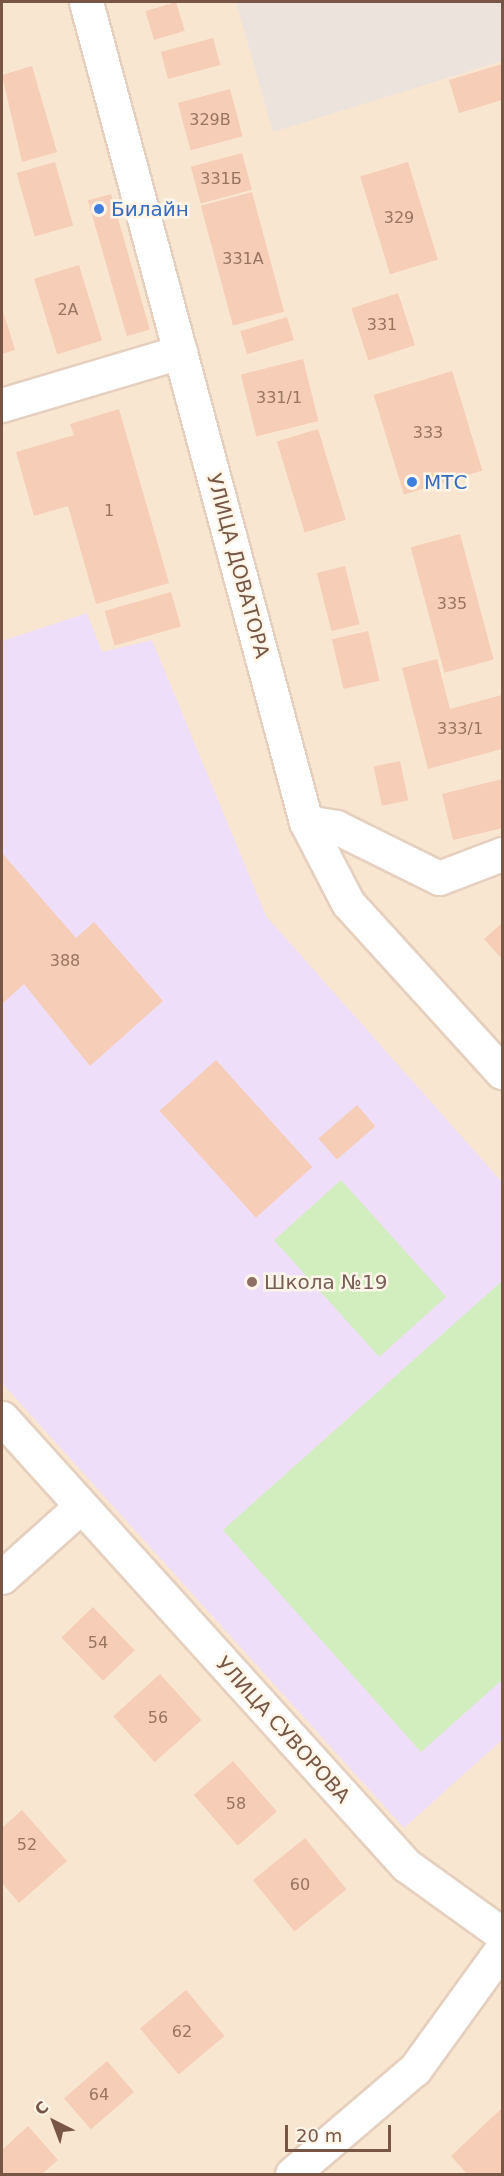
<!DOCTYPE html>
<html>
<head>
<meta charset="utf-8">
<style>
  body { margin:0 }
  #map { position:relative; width:504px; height:2176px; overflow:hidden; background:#fef2e1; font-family:"DejaVu Sans",sans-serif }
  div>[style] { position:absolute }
  .residential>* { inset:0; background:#f9e6d1; transform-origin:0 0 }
  .industrial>* { inset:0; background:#ece4dc }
  .education>* { inset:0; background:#efdefa }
  .green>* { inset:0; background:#d2edbe; transform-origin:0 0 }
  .building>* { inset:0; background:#f6cdb6; transform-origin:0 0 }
  .roads { filter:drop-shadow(2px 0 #e5cfbe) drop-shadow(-2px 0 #e5cfbe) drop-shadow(0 2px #e5cfbe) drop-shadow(0 -2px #e5cfbe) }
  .minor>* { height:33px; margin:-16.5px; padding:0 16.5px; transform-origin:16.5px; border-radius:16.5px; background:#fff }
  .dots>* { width:16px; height:16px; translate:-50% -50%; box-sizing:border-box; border:3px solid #fff6e9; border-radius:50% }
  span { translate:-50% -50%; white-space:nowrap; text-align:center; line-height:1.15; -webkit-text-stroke:5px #fff6e9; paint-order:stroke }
  .number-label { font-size:16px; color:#987461 }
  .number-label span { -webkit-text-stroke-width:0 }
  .shop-label { font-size:20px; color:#366cbe }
  .left { translate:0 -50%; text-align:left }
  .street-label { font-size:20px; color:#785645 }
  .education-label { font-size:20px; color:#785e54 }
  .frame { position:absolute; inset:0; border:3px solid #785645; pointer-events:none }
  .north { position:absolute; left:24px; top:2092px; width:60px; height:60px; -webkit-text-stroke:4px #fff6e9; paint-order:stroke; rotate:318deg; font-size:16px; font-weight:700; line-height:24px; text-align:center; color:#785645 }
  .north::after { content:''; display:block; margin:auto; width:21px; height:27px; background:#785645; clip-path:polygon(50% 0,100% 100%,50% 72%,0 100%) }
  .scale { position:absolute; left:285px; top:2125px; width:106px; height:27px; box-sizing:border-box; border:3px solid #785645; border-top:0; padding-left:8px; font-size:18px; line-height:21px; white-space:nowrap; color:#785645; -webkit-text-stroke:4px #fff6e9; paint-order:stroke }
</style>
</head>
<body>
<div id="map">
  <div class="residential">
    <i style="left:2px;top:2px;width:500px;height:2172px"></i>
  </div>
  <div class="industrial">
    <i style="clip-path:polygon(236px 2px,502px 2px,502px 61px,273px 132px)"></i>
  </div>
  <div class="education">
    <i style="clip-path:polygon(87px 613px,102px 652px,152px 640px,266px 916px,502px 1182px,502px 1740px,404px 1828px,2px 1383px,2px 641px)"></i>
  </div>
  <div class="green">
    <i style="left:341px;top:1180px;width:157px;height:90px;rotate:48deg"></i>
    <i style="clip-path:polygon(502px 1281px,502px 1680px,421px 1752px,223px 1530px)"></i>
  </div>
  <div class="building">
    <i style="left:176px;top:2px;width:30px;height:32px;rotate:73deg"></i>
    <i style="left:213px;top:38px;width:28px;height:54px;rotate:75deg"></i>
    <i style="clip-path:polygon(502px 64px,502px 100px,459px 113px,449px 80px)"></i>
    <i style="clip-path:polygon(32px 66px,57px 152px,22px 162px,2px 75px)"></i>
    <i style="left:230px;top:89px;width:49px;height:54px;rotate:75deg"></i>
    <i style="left:242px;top:153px;width:38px;height:53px;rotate:75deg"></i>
    <i style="left:55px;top:162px;width:66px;height:40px;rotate:74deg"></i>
    <i style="left:408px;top:162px;width:102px;height:50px;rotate:73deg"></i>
    <i style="left:252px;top:192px;width:124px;height:53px;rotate:75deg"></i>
    <i style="left:111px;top:194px;width:141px;height:24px;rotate:74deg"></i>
    <i style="left:79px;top:265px;width:79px;height:47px;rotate:73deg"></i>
    <i style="left:398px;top:293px;width:55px;height:49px;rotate:72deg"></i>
    <i style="clip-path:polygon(2px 308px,15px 350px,2px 354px)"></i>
    <i style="left:287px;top:317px;width:24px;height:49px;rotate:73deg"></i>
    <i style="left:303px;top:359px;width:64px;height:64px;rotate:76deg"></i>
    <i style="left:452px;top:371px;width:104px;height:82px;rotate:73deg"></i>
    <i style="clip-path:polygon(119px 409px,169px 583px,96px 604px,68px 506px,34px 516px,16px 452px,74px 435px,70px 424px)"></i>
    <i style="left:318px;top:429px;width:95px;height:43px;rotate:73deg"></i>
    <i style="left:460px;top:534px;width:130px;height:51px;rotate:75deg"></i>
    <i style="left:345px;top:566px;width:60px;height:29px;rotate:76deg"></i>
    <i style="left:171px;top:592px;width:36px;height:69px;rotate:74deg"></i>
    <i style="left:368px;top:631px;width:51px;height:37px;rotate:77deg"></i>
    <i style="clip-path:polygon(437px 659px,450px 709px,502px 695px,502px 749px,428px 769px,402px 668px)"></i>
    <i style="left:400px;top:761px;width:40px;height:27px;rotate:78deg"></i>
    <i style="clip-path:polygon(502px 779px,502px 828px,453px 840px,442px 794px)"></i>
    <i style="clip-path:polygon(2px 853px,76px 938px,94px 922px,163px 1001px,90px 1066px,24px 984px,2px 1004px)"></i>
    <i style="clip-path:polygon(502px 923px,502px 959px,484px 939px)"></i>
    <i style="left:216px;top:1060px;width:144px;height:76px;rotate:48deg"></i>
    <i style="left:357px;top:1105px;width:28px;height:51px;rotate:49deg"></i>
    <i style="left:93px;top:1607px;width:60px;height:44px;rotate:46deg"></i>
    <i style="left:160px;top:1674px;width:62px;height:63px;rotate:48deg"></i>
    <i style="left:233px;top:1761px;width:67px;height:52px;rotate:49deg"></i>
    <i style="clip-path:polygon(22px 1810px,67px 1861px,19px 1903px,2px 1883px,2px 1828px)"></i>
    <i style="left:305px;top:1838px;width:66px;height:67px;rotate:51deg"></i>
    <i style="left:186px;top:1990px;width:60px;height:60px;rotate:50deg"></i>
    <i style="left:107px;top:2061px;width:41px;height:57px;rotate:49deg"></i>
    <i style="clip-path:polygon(502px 2108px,502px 2174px,467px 2174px,451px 2156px)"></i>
    <i style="clip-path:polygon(28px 2126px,58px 2160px,42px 2174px,2px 2174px,2px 2150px)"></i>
  </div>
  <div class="roads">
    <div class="minor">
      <i style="left:86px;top:2px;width:849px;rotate:74.98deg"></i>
      <i style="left:306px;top:822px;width:91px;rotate:62.6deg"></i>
      <i style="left:348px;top:903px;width:229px;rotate:47.7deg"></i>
      <i style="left:2px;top:405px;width:186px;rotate:-16.6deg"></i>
      <i style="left:306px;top:822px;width:30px;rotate:9deg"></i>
      <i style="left:336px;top:827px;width:115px;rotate:26.3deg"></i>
      <i style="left:439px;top:878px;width:67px;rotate:-20.9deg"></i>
      <i style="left:2px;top:1418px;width:603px;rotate:47.89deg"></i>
      <i style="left:406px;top:1865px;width:118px;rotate:35.7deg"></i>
      <i style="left:2px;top:1577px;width:106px;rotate:-41.9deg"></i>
      <i style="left:292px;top:2174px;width:162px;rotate:-40.5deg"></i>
      <i style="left:415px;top:2069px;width:148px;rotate:-54.1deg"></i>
    </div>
  </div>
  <div class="dots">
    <i style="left:99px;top:209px;background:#3f7fe0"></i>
    <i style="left:412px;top:482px;background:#3f7fe0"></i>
    <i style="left:252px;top:1282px;background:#8d6e63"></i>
  </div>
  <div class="number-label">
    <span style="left:210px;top:120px">329В</span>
    <span style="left:221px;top:179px">331Б</span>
    <span style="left:399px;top:218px">329</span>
    <span style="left:243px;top:259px">331А</span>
    <span style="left:68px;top:310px">2А</span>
    <span style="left:382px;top:325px">331</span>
    <span style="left:279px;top:398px">331/1</span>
    <span style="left:428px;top:433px">333</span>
    <span style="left:109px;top:511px">1</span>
    <span style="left:452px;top:604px">335</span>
    <span style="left:460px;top:729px">333/1</span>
    <span style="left:65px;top:961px">388</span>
    <span style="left:98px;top:1643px">54</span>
    <span style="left:158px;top:1718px">56</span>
    <span style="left:236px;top:1804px">58</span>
    <span style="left:27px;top:1845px">52</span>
    <span style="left:300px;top:1885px">60</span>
    <span style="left:182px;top:2032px">62</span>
    <span style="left:99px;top:2095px">64</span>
  </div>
  <div class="shop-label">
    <span class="left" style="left:111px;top:209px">Билайн</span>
    <span class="left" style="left:424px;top:482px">МТС</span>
  </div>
  <div class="street-label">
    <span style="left:238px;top:566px;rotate:75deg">УЛИЦА ДОВАТОРА</span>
    <span style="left:283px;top:1730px;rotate:48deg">УЛИЦА СУВОРОВА</span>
  </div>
  <div class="education-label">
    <span class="left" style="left:264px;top:1282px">Школа №19</span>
  </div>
  <div class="frame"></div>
  <div class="north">С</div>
  <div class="scale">20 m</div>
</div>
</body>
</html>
